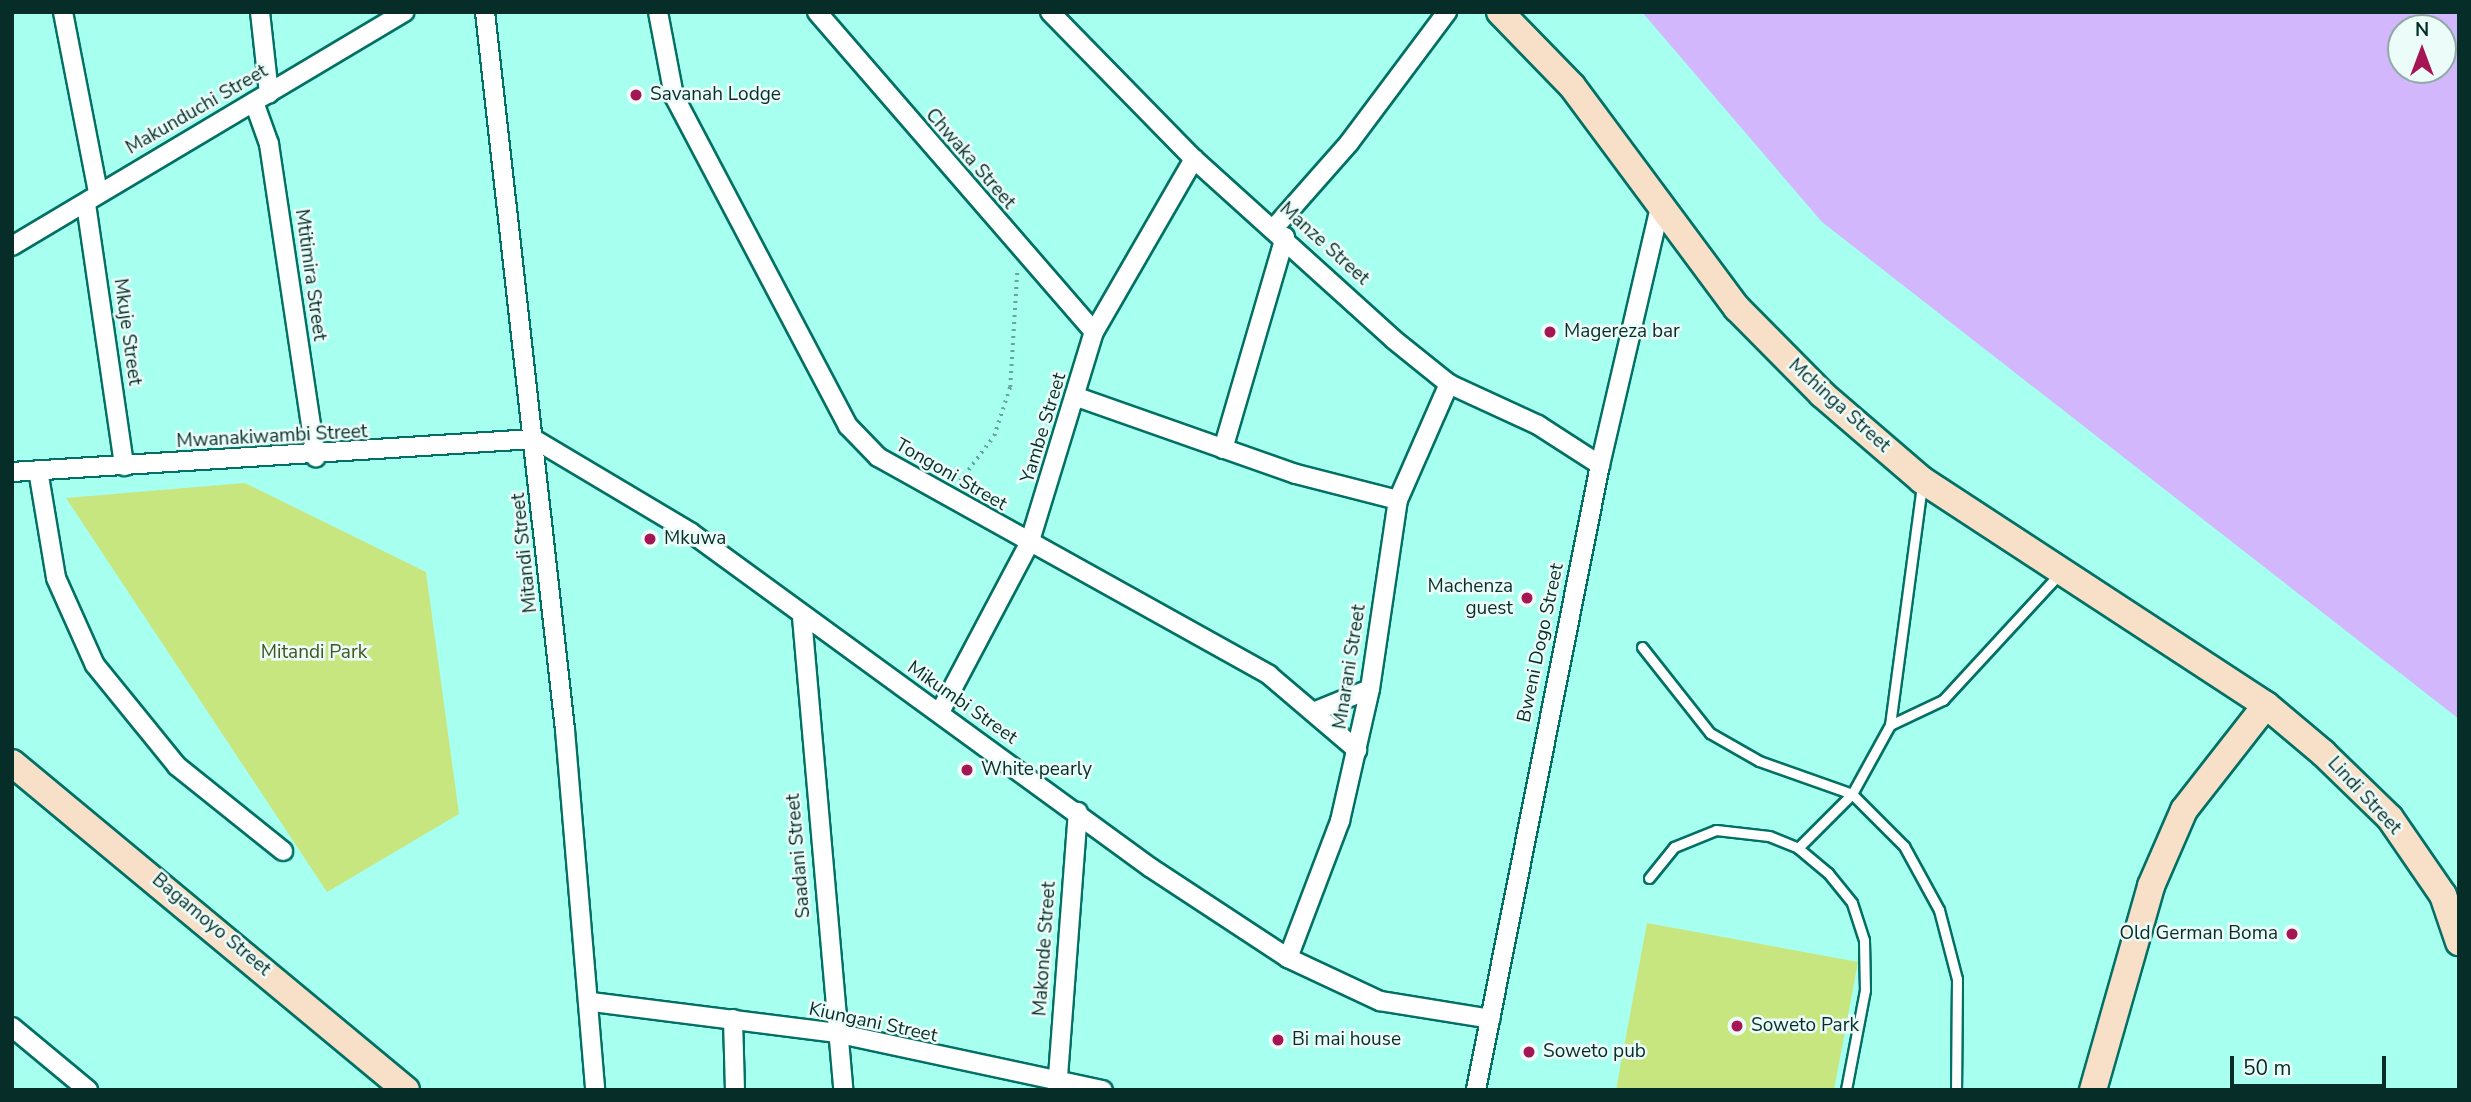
<!DOCTYPE html>
<html>
<head>
<meta charset="utf-8">
<style>
  body { margin:0 }
  #map { position:relative; width:2471px; height:1102px; overflow:hidden; background:#a7fff0; font-family:"Nunito Sans",sans-serif }
  div>[style] { position:absolute }
  .green>* { inset:0; background:#c8e67f }
  .water>* { inset:0; background:#d2b7fc }
  .path>* { height:3.5px; margin-top:-1.75px; transform-origin:0; background:repeating-linear-gradient(90deg,#63a69b 0 2px,transparent 0 7px) }
  .roads { filter:drop-shadow(2px 0 #037064) drop-shadow(-2px 0 #037064) drop-shadow(0 2px #037064) drop-shadow(0 -2px #037064) }
  .lane>* { height:9px; margin:-4.5px; padding:0 4.5px; transform-origin:4.5px; border-radius:4.5px; background:#fff }
  .street>* { height:18px; margin:-9px; padding:0 9px; transform-origin:9px; border-radius:9px; background:#fff }
  .secondary>* { height:26px; margin:-13px; padding:0 13px; transform-origin:13px; border-radius:13px; background:#f7dfc8 }
  .dots>* { width:19px; height:19px; translate:-50% -50%; box-sizing:border-box; border:4px solid #ecfcf9; border-radius:50% }
  span { translate:-50% -50%; white-space:nowrap; text-align:center; line-height:1.15; -webkit-text-stroke:5px #ecfcf9; paint-order:stroke }
  .poi-label { font-size:19px; color:#062d28 }
  .left { translate:0 -50%; text-align:left }
  .right { translate:-100% -50%; text-align:right }
  .street-label { font-size:19px; color:#062d28 }
  .park-label { font-size:19px; color:#45531f }
  .frame { position:absolute; inset:0; border:14px solid #062d28; pointer-events:none }
  .north { position:absolute; left:2387px; top:14px; width:70px; height:70px; box-sizing:border-box; background:#ecfcf9; border:2px solid #90a9a5; border-radius:50%; rotate:0deg; font-size:19px; font-weight:700; line-height:28px; text-align:center; color:#062d28 }
  .north::after { content:''; display:block; margin:auto; width:24px; height:32px; background:#a71654; clip-path:polygon(50% 0,100% 100%,50% 72%,0 100%) }
  .scale { position:absolute; left:2230px; top:1056px; width:156px; height:32px; box-sizing:border-box; border:4px solid #062d28; border-top:0; padding-left:9px; font-size:21px; line-height:24px; white-space:nowrap; color:#062d28; -webkit-text-stroke:5px #ecfcf9; paint-order:stroke }
</style>
</head>
<body>
<div id="map">
  <div class="green">
    <i style="clip-path:polygon(245px 483px,426px 572px,459px 814px,327px 892px,66px 498px)"></i>
    <i style="clip-path:polygon(1647px 923px,1858px 962px,1834px 1090px,1616px 1090px)"></i>
  </div>
  <div class="water">
    <i style="clip-path:polygon(evenodd,1642px 12px,2459px 12px,2459px 719px,1822px 222px,1642px 12px,2401px 28px,2443px 28px,2443px 70px,2401px 70px,2401px 28px)"></i>
  </div>
  <div class="path">
    <i style="left:960px;top:481px;width:56px;rotate:-52.9deg"></i>
    <i style="left:994px;top:436px;width:52px;rotate:-71.9deg"></i>
    <i style="left:1010px;top:387px;width:114px;rotate:-86.5deg"></i>
  </div>
  <div class="roads">
    <div class="lane">
      <i style="left:1642px;top:647px;width:110px;rotate:51.7deg"></i>
      <i style="left:1710px;top:733px;width:56px;rotate:29.7deg"></i>
      <i style="left:1759px;top:761px;width:99px;rotate:19.5deg"></i>
      <i style="left:1852px;top:794px;width:74px;rotate:45deg"></i>
      <i style="left:1904px;top:846px;width:73px;rotate:61.3deg"></i>
      <i style="left:1939px;top:910px;width:71px;rotate:75.4deg"></i>
      <i style="left:1957px;top:979px;width:111px;rotate:90.5deg"></i>
      <i style="left:1890px;top:725px;width:59px;rotate:-25.3deg"></i>
      <i style="left:1943px;top:700px;width:173px;rotate:-47.3deg"></i>
      <i style="left:1798px;top:848px;width:76px;rotate:-45deg"></i>
      <i style="left:1852px;top:794px;width:79px;rotate:-61.2deg"></i>
      <i style="left:1890px;top:725px;width:242px;rotate:-82.4deg"></i>
      <i style="left:1649px;top:878px;width:40px;rotate:-51deg"></i>
      <i style="left:1674px;top:847px;width:45px;rotate:-22deg"></i>
      <i style="left:1716px;top:830px;width:53px;rotate:6.5deg"></i>
      <i style="left:1769px;top:836px;width:31px;rotate:22deg"></i>
      <i style="left:1798px;top:848px;width:39px;rotate:40deg"></i>
      <i style="left:1828px;top:873px;width:38px;rotate:51deg"></i>
      <i style="left:1852px;top:903px;width:39px;rotate:72deg"></i>
      <i style="left:1864px;top:940px;width:50px;rotate:88.9deg"></i>
      <i style="left:1865px;top:990px;width:102px;rotate:100.8deg"></i>
    </div>
    <div class="street">
      <i style="left:63px;top:12px;width:183px;rotate:79deg"></i>
      <i style="left:260px;top:12px;width:82px;rotate:83.7deg"></i>
      <i style="left:485px;top:12px;width:722px;rotate:83.64deg"></i>
      <i style="left:565px;top:730px;width:361px;rotate:85.2deg"></i>
      <i style="left:658px;top:12px;width:86px;rotate:79.2deg"></i>
      <i style="left:674px;top:96px;width:373px;rotate:62.2deg"></i>
      <i style="left:848px;top:426px;width:43px;rotate:45.9deg"></i>
      <i style="left:878px;top:457px;width:448px;rotate:29.1deg"></i>
      <i style="left:1269px;top:675px;width:116px;rotate:40.4deg"></i>
      <i style="left:817px;top:12px;width:423px;rotate:49.1deg"></i>
      <i style="left:1050px;top:12px;width:206px;rotate:45.6deg"></i>
      <i style="left:1194px;top:159px;width:268px;rotate:42.1deg"></i>
      <i style="left:1393px;top:339px;width:72px;rotate:38.8deg"></i>
      <i style="left:1449px;top:384px;width:98px;rotate:24.7deg"></i>
      <i style="left:1538px;top:425px;width:74px;rotate:32.8deg"></i>
      <i style="left:254px;top:102px;width:45px;rotate:70.3deg"></i>
      <i style="left:269px;top:144px;width:317px;rotate:81.5deg"></i>
      <i style="left:86px;top:204px;width:265px;rotate:81.7deg"></i>
      <i style="left:1275px;top:227px;width:112px;rotate:-48.6deg"></i>
      <i style="left:1349px;top:143px;width:164px;rotate:-53.2deg"></i>
      <i style="left:12px;top:246px;width:457px;rotate:-30.8deg"></i>
      <i style="left:1077px;top:397px;width:232px;rotate:19.4deg"></i>
      <i style="left:1296px;top:474px;width:105px;rotate:14.3deg"></i>
      <i style="left:1223px;top:449px;width:221px;rotate:-73.7deg"></i>
      <i style="left:38px;top:470px;width:109px;rotate:80.5deg"></i>
      <i style="left:56px;top:578px;width:95px;rotate:65.9deg"></i>
      <i style="left:95px;top:665px;width:130px;rotate:50.9deg"></i>
      <i style="left:177px;top:766px;width:136px;rotate:38.7deg"></i>
      <i style="left:12px;top:472px;width:523px;rotate:-3.62deg"></i>
      <i style="left:534px;top:439px;width:182px;rotate:30.8deg"></i>
      <i style="left:690px;top:532px;width:570px;rotate:36.09deg"></i>
      <i style="left:1151px;top:868px;width:164px;rotate:33.3deg"></i>
      <i style="left:1288px;top:958px;width:102px;rotate:25.1deg"></i>
      <i style="left:1380px;top:1001px;width:112px;rotate:9.2deg"></i>
      <i style="left:802px;top:617px;width:475px;rotate:85deg"></i>
      <i style="left:940px;top:712px;width:190px;rotate:-62.1deg"></i>
      <i style="left:1029px;top:544px;width:222px;rotate:-73deg"></i>
      <i style="left:1094px;top:332px;width:200px;rotate:-60deg"></i>
      <i style="left:1313px;top:712px;width:61px;rotate:-22deg"></i>
      <i style="left:1288px;top:958px;width:147px;rotate:-69.2deg"></i>
      <i style="left:1340px;top:821px;width:135px;rotate:-77.2deg"></i>
      <i style="left:1370px;top:689px;width:191px;rotate:-81.6deg"></i>
      <i style="left:1398px;top:500px;width:127px;rotate:-66.3deg"></i>
      <i style="left:592px;top:1002px;width:246px;rotate:7.2deg"></i>
      <i style="left:836px;top:1033px;width:273px;rotate:12.1deg"></i>
      <i style="left:733px;top:1019px;width:71px;rotate:88.4deg"></i>
      <i style="left:12px;top:1027px;width:99px;rotate:39.7deg"></i>
      <i style="left:1057px;top:1090px;width:279px;rotate:-85.7deg"></i>
      <i style="left:1476px;top:1090px;width:637px;rotate:-78.78deg"></i>
      <i style="left:1600px;top:465px;width:265px;rotate:-76.9deg"></i>
    </div>
    <div class="secondary">
      <i style="left:1500px;top:12px;width:103px;rotate:45.8deg"></i>
      <i style="left:1572px;top:86px;width:277px;rotate:53.4deg"></i>
      <i style="left:1737px;top:308px;width:121px;rotate:45.3deg"></i>
      <i style="left:1822px;top:394px;width:132px;rotate:40.7deg"></i>
      <i style="left:1922px;top:480px;width:411px;rotate:33.2deg"></i>
      <i style="left:2266px;top:705px;width:75px;rotate:40.1deg"></i>
      <i style="left:2323px;top:753px;width:93px;rotate:44.1deg"></i>
      <i style="left:2390px;top:818px;width:93px;rotate:55.5deg"></i>
      <i style="left:2443px;top:895px;width:50px;rotate:71.2deg"></i>
      <i style="left:12px;top:763px;width:512px;rotate:39.69deg"></i>
      <i style="left:2093px;top:1090px;width:212px;rotate:-74.1deg"></i>
      <i style="left:2151px;top:886px;width:83px;rotate:-66.5deg"></i>
      <i style="left:2184px;top:810px;width:133px;rotate:-52deg"></i>
    </div>
  </div>
  <div class="dots">
    <i style="left:636px;top:95px;background:#a71654"></i>
    <i style="left:1550px;top:332px;background:#a71654"></i>
    <i style="left:650px;top:539px;background:#a71654"></i>
    <i style="left:1527px;top:598px;background:#a71654"></i>
    <i style="left:967px;top:770px;background:#a71654"></i>
    <i style="left:2292px;top:934px;background:#a71654"></i>
    <i style="left:1737px;top:1026px;background:#a71654"></i>
    <i style="left:1278px;top:1040px;background:#a71654"></i>
    <i style="left:1529px;top:1052px;background:#a71654"></i>
  </div>
  <div class="poi-label">
    <span class="left" style="left:650px;top:95px">Savanah Lodge</span>
    <span class="left" style="left:1564px;top:332px">Magereza bar</span>
    <span class="left" style="left:664px;top:539px">Mkuwa</span>
    <span class="right" style="left:1513px;top:598px">Machenza<br>guest</span>
    <span class="left" style="left:981px;top:770px">White pearly</span>
    <span class="right" style="left:2278px;top:934px">Old German Boma</span>
    <span class="left" style="left:1751px;top:1026px">Soweto Park</span>
    <span class="left" style="left:1292px;top:1040px">Bi mai house</span>
    <span class="left" style="left:1543px;top:1052px">Soweto pub</span>
  </div>
  <div class="street-label">
    <span style="left:197px;top:110px;rotate:-30deg">Makunduchi Street</span>
    <span style="left:970px;top:159px;rotate:49deg">Chwaka Street</span>
    <span style="left:1324px;top:244px;rotate:42deg">Manze Street</span>
    <span style="left:310px;top:275px;rotate:82deg">Mtitimira Street</span>
    <span style="left:127px;top:332px;rotate:82deg">Mkuje Street</span>
    <span style="left:1839px;top:406px;rotate:42deg">Mchinga Street</span>
    <span style="left:1044px;top:428px;rotate:-73deg">Yambe Street</span>
    <span style="left:272px;top:437px;rotate:-3deg">Mwanakiwambi Street</span>
    <span style="left:951px;top:475px;rotate:30deg">Tongoni Street</span>
    <span style="left:525px;top:553px;rotate:-96deg">Mitandi Street</span>
    <span style="left:1541px;top:643px;rotate:-78deg">Bweni Dogo Street</span>
    <span style="left:1350px;top:667px;rotate:-81deg">Mnarani Street</span>
    <span style="left:962px;top:703px;rotate:35deg">Mikumbi Street</span>
    <span style="left:2364px;top:796px;rotate:47deg">Lindi Street</span>
    <span style="left:799px;top:856px;rotate:-95deg">Saadani Street</span>
    <span style="left:211px;top:925px;rotate:40deg">Bagamoyo Street</span>
    <span style="left:1045px;top:949px;rotate:-86deg">Makonde Street</span>
    <span style="left:873px;top:1023px;rotate:12deg">Kiungani Street</span>
  </div>
  <div class="park-label">
    <span style="left:314px;top:653px">Mitandi Park</span>
  </div>
  <div class="frame"></div>
  <div class="north">N</div>
  <div class="scale">50 m</div>
</div>
</body>
</html>
